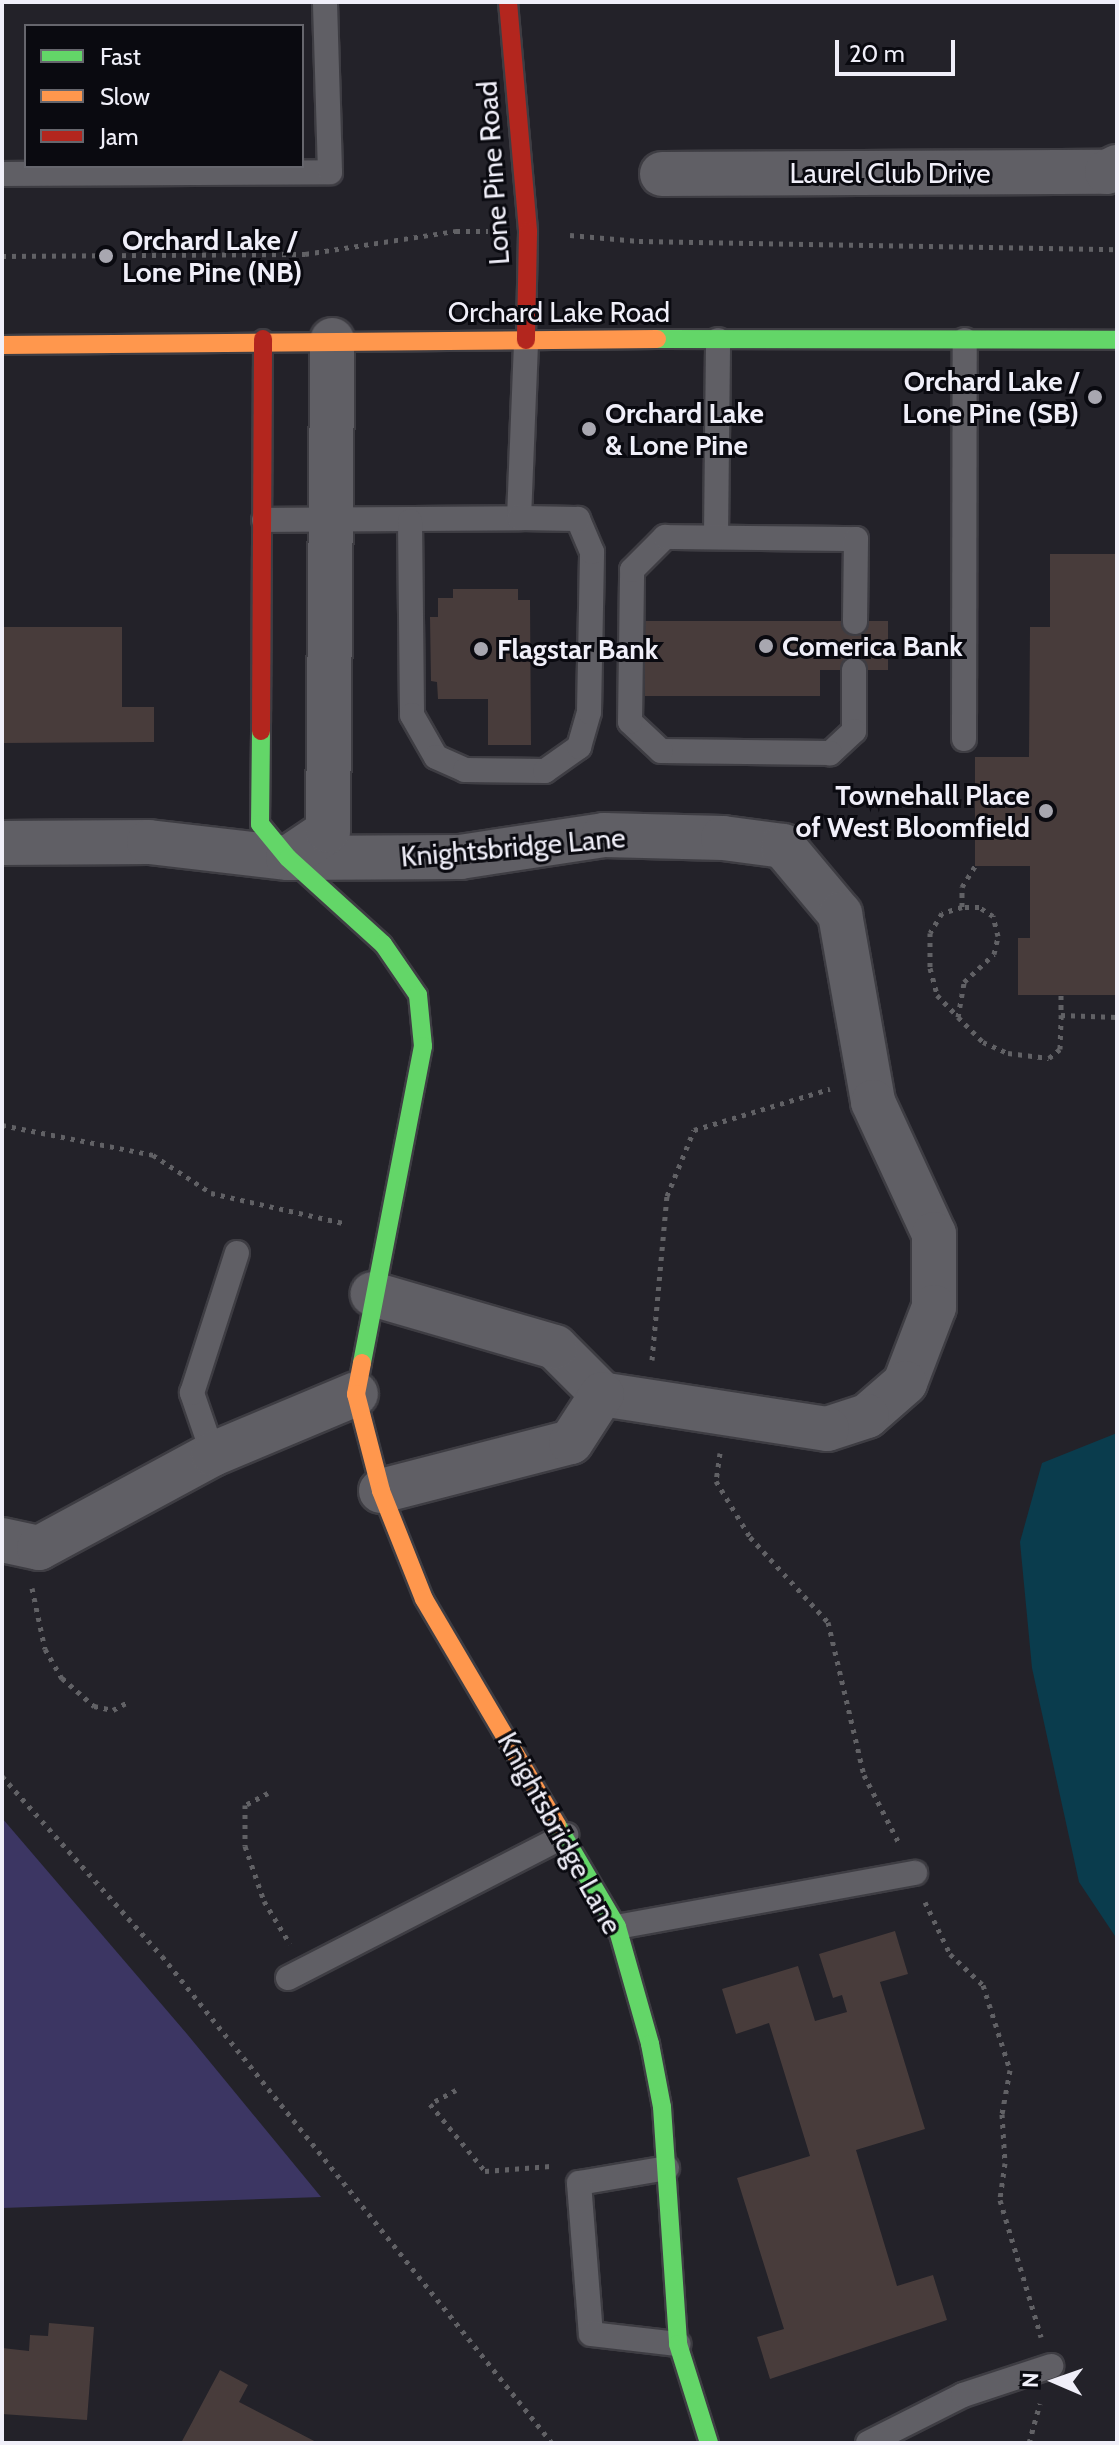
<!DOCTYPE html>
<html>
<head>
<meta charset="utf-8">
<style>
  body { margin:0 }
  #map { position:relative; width:1119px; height:2445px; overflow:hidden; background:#232229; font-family:Cabin,sans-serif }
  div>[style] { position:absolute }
  .green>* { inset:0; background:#3c3663 }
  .water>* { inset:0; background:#0a3c4d }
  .building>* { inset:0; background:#483c3b }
  .path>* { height:5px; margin-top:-2.5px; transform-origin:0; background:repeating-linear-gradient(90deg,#616165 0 4px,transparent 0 10px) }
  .roads { filter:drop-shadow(2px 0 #3e3d43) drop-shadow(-2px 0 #3e3d43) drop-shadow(0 2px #3e3d43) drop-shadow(0 -2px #3e3d43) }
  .lane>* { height:24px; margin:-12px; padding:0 12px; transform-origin:12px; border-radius:12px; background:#605f65 }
  .street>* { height:44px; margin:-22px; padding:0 22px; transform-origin:22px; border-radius:22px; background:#605f65 }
  .fast>* { height:18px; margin:-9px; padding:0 9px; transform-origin:9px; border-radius:9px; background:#63d668 }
  .slow>* { height:18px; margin:-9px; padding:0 9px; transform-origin:9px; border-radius:9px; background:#ff974d }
  .jam>* { height:18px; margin:-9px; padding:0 9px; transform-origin:9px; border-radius:9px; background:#b3261e }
  .dots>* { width:22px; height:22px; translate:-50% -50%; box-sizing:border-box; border:4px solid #0a0a10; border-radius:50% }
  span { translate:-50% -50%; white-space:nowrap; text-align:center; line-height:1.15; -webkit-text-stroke:6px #0a0a10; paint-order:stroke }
  .street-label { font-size:28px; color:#f0eff9 }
  .poi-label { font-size:28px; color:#f0eff9; font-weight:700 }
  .left { translate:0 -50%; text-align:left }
  .right { translate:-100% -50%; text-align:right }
  .frame { position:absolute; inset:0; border:4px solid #f0eff9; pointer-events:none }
  .legend { position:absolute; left:24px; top:24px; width:280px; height:144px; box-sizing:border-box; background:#0a0a10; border:2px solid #66666d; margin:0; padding:10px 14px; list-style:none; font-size:24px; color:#f0eff9 }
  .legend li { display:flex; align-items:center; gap:16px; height:40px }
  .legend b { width:40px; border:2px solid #66666d }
  .north { position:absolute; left:1015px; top:2341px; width:80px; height:80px; -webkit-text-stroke:6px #0a0a10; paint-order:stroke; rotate:272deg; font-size:22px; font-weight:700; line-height:32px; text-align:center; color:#f0eff9 }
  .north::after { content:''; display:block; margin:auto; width:28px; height:36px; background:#f0eff9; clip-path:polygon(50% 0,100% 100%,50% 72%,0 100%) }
  .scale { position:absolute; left:835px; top:40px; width:120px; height:36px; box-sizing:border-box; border:4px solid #f0eff9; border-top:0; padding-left:10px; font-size:24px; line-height:28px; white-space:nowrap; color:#f0eff9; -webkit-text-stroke:6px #0a0a10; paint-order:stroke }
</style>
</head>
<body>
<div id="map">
  <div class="green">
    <i style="clip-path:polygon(2px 1818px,187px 2034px,321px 2197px,2px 2208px)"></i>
  </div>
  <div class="water">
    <i style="clip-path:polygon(1117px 1433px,1117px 1939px,1079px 1882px,1032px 1668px,1020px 1542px,1042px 1463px)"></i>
  </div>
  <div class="building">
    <i style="clip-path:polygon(1050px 554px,1117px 554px,1117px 995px,1018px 995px,1018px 938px,1030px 938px,1030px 866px,975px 866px,975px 757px,1029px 757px,1030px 627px,1050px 627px)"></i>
    <i style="clip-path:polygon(453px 589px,518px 589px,518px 600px,530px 600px,531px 745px,488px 745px,488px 699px,438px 699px,437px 682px,431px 681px,430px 617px,438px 617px,438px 598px,453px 598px)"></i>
    <i style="clip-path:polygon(645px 621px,888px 621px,888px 670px,820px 670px,820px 696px,645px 696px)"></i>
    <i style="clip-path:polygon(2px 627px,122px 627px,122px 707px,154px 707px,154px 742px,2px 743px)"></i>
    <i style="clip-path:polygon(895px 1931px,908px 1974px,880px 1982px,925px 2129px,856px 2150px,897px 2286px,933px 2275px,947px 2320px,770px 2379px,757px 2337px,784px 2329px,737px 2178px,810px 2156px,769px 2023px,736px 2034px,722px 1989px,798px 1966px,815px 2021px,847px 2012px,842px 1995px,833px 1998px,819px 1954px)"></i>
    <i style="clip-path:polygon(49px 2323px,94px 2327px,87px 2420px,2px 2414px,2px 2348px,29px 2351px,30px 2335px,48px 2336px)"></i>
    <i style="clip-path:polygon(220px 2370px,248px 2385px,239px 2402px,318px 2443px,181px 2443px)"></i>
  </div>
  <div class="path">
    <i style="left:570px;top:235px;width:69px;rotate:5deg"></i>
    <i style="left:639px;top:241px;width:478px;rotate:1deg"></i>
    <i style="left:2px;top:256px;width:303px;rotate:-0.4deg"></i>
    <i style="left:305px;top:254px;width:153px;rotate:-8.7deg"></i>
    <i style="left:456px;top:231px;width:32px"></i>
    <i style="left:962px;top:907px;width:20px;rotate:-90deg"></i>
    <i style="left:962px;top:887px;width:25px;rotate:-58deg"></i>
    <i style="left:1061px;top:995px;width:20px;rotate:90deg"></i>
    <i style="left:958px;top:1017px;width:36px;rotate:-80deg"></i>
    <i style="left:964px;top:982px;width:41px;rotate:-43deg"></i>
    <i style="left:994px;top:954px;width:18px;rotate:-77deg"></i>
    <i style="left:998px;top:936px;width:21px;rotate:-104deg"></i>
    <i style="left:993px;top:916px;width:17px;rotate:-147deg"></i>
    <i style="left:979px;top:907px;width:17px;rotate:180deg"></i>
    <i style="left:962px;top:907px;width:21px;rotate:163deg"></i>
    <i style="left:942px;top:913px;width:23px;rotate:121deg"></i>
    <i style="left:930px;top:933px;width:35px;rotate:90deg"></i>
    <i style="left:930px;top:968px;width:28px;rotate:75deg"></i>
    <i style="left:937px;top:995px;width:30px;rotate:46deg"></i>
    <i style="left:958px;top:1017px;width:35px;rotate:45deg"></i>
    <i style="left:983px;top:1042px;width:27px;rotate:24deg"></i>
    <i style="left:1008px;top:1053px;width:41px;rotate:7deg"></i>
    <i style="left:1049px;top:1058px;width:14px;rotate:-39deg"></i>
    <i style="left:1060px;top:1049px;width:34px;rotate:-88deg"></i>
    <i style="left:1061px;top:1015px;width:56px;rotate:2deg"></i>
    <i style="left:2px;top:1125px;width:154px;rotate:11.2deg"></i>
    <i style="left:153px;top:1155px;width:69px;rotate:33.2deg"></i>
    <i style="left:211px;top:1193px;width:139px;rotate:12.8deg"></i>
    <i style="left:652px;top:1360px;width:165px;rotate:-84.8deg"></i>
    <i style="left:667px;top:1196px;width:71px;rotate:-67.8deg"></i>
    <i style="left:694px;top:1130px;width:142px;rotate:-16.8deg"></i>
    <i style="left:720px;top:1453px;width:28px;rotate:98deg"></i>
    <i style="left:716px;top:1481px;width:66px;rotate:58.7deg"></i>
    <i style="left:750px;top:1537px;width:115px;rotate:47.5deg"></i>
    <i style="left:828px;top:1622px;width:157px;rotate:76.8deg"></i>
    <i style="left:864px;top:1775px;width:79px;rotate:62.8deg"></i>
    <i style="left:32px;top:1588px;width:62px;rotate:78deg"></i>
    <i style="left:45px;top:1649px;width:34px;rotate:60deg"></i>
    <i style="left:62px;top:1678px;width:43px;rotate:41.2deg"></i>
    <i style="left:94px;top:1706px;width:19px;rotate:12deg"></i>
    <i style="left:113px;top:1710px;width:17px;rotate:-28deg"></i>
    <i style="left:2px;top:1776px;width:241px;rotate:48.4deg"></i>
    <i style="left:162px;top:1956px;width:624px;rotate:51.31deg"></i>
    <i style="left:268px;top:1793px;width:26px;rotate:152deg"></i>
    <i style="left:245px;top:1805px;width:41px;rotate:90deg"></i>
    <i style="left:245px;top:1846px;width:58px;rotate:70.9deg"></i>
    <i style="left:264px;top:1901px;width:50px;rotate:58.8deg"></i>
    <i style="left:925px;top:1902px;width:58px;rotate:64.3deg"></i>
    <i style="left:950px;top:1954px;width:45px;rotate:43.2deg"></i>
    <i style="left:983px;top:1985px;width:89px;rotate:72.4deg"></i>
    <i style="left:1010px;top:2070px;width:45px;rotate:100.3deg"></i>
    <i style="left:1002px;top:2114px;width:49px;rotate:86.5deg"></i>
    <i style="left:1005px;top:2163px;width:37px;rotate:98deg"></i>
    <i style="left:1000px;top:2200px;width:143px;rotate:73.3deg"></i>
    <i style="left:456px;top:2090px;width:30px;rotate:152deg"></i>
    <i style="left:430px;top:2104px;width:87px;rotate:50.6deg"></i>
    <i style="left:485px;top:2171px;width:66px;rotate:-4.3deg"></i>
    <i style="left:1029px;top:2443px;width:41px;rotate:-74.6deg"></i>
  </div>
  <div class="roads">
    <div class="lane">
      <i style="left:2px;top:174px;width:328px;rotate:-0.3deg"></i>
      <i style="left:330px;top:172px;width:170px;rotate:-91.7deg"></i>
      <i style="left:264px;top:520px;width:255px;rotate:-0.4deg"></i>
      <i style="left:519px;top:518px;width:178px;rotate:-87.7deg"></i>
      <i style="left:410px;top:521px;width:194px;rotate:89.4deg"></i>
      <i style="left:412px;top:715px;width:48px;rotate:60.3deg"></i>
      <i style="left:436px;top:757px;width:32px;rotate:24deg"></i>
      <i style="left:465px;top:770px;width:80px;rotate:0.7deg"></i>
      <i style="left:545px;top:771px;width:42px;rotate:-35.2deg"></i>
      <i style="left:579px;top:747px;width:36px;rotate:-74deg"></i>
      <i style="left:589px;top:712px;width:160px;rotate:-88.9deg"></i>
      <i style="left:592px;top:552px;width:36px;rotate:-113deg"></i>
      <i style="left:578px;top:519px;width:59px;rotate:-179deg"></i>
      <i style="left:716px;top:537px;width:197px;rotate:-89.4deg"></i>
      <i style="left:854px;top:670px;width:61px;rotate:90deg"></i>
      <i style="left:854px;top:731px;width:33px;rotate:137deg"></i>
      <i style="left:830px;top:753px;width:169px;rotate:-179.3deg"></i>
      <i style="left:661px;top:751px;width:42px;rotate:-136.9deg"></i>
      <i style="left:630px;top:722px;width:152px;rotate:-89.2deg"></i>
      <i style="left:632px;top:570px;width:47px;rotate:-45deg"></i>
      <i style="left:665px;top:537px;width:191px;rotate:0.6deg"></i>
      <i style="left:856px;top:539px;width:83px;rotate:90.7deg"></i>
      <i style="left:964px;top:739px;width:399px;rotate:-89.9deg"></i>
      <i style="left:213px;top:1454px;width:65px;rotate:-109deg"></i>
      <i style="left:192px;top:1393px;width:147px;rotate:-72.2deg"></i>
      <i style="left:617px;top:1927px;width:303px;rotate:-10.3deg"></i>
      <i style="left:288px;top:1978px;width:313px;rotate:-27.2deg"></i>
      <i style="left:667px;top:2168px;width:89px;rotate:170.3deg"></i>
      <i style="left:579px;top:2183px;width:151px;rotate:85.5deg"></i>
      <i style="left:591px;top:2334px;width:88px;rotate:6.6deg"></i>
      <i style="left:868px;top:2443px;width:106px;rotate:-26.8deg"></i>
      <i style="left:963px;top:2395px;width:93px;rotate:-18.2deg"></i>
    </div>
    <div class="street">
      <i style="left:662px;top:174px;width:445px;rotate:-0.3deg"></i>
      <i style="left:1107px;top:172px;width:11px;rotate:-27deg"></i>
      <i style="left:2px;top:843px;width:147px;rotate:-0.4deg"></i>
      <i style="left:149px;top:842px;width:140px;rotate:6.6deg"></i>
      <i style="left:288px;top:858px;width:172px;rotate:-0.3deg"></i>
      <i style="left:460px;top:857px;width:146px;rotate:-8.7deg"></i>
      <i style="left:604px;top:835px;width:119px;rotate:1.4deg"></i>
      <i style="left:723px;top:838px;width:61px;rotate:7.6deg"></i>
      <i style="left:783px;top:846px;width:89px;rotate:50deg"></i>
      <i style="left:840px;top:914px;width:191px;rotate:80deg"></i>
      <i style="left:873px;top:1102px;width:145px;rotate:65.2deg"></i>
      <i style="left:934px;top:1234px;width:73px;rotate:90deg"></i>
      <i style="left:934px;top:1307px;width:81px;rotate:110.9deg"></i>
      <i style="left:905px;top:1383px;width:50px;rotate:139deg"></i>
      <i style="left:867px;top:1416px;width:42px;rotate:162deg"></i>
      <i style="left:827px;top:1429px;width:228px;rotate:-171.2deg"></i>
      <i style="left:602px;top:1394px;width:66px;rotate:-135deg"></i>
      <i style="left:555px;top:1347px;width:190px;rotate:-163.8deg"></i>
      <i style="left:288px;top:858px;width:48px;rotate:-34deg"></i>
      <i style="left:328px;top:831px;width:491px;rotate:-89.5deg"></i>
      <i style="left:381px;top:1491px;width:196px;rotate:-14.5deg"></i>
      <i style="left:571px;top:1442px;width:57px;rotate:-57.1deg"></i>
      <i style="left:2px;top:1540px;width:38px;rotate:12deg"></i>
      <i style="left:39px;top:1548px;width:198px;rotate:-28.4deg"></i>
      <i style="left:213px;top:1454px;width:155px;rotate:-22.8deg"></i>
    </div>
    <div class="fast">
      <i style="left:657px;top:339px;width:460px;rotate:0.1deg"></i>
      <i style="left:261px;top:731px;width:93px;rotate:90.6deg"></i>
      <i style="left:260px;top:824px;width:44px;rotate:50.5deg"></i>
      <i style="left:288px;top:858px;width:128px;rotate:42.2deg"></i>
      <i style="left:383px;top:944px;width:62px;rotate:55.5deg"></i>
      <i style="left:418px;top:995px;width:51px;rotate:84.4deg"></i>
      <i style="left:423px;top:1046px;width:323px;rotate:100.9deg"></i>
      <i style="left:557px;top:1825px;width:118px;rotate:59.5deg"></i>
      <i style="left:617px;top:1927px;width:122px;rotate:74.2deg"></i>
      <i style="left:650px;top:2044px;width:64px;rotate:79.2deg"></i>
      <i style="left:662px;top:2107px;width:238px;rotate:86.1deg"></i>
      <i style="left:678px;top:2344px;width:104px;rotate:72.6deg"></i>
    </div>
    <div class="slow">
      <i style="left:2px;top:345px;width:655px;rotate:-0.52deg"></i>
      <i style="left:362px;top:1363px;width:32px;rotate:101deg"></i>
      <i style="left:356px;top:1394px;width:100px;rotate:75.5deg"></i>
      <i style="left:381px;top:1491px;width:116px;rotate:68.3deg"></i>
      <i style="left:424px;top:1599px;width:262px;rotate:59.5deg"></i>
    </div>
    <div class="jam">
      <i style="left:508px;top:2px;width:231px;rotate:85deg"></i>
      <i style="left:528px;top:232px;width:108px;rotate:91.1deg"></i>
      <i style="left:261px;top:731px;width:392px;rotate:-89.7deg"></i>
    </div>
  </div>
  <div class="dots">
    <i style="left:106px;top:256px;background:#a8a7b0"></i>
    <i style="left:1095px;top:397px;background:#a8a7b0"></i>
    <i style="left:589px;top:429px;background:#a8a7b0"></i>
    <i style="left:766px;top:646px;background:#a8a7b0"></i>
    <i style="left:481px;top:649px;background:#a8a7b0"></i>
    <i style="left:1046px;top:811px;background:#a8a7b0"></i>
  </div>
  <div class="street-label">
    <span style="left:493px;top:173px;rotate:-94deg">Lone Pine Road</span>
    <span style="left:890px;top:173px">Laurel Club Drive</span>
    <span style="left:559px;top:312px">Orchard Lake Road</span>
    <span style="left:513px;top:847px;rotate:-5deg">Knightsbridge Lane</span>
    <span style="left:560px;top:1833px;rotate:61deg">Knightsbridge Lane</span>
  </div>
  <div class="poi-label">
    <span class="left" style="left:122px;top:256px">Orchard Lake /<br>Lone Pine (NB)</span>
    <span class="right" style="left:1079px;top:397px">Orchard Lake /<br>Lone Pine (SB)</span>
    <span class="left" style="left:605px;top:429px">Orchard Lake<br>&amp; Lone Pine</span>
    <span class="left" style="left:782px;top:646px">Comerica Bank</span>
    <span class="left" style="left:497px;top:649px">Flagstar Bank</span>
    <span class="right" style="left:1030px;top:811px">Townehall Place<br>of West Bloomfield</span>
  </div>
  <div class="frame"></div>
  <ul class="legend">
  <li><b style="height:10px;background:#63d668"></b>Fast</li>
  <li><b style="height:10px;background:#ff974d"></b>Slow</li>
  <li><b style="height:10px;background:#b3261e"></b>Jam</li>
  </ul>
  <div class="north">N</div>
  <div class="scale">20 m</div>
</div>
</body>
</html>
